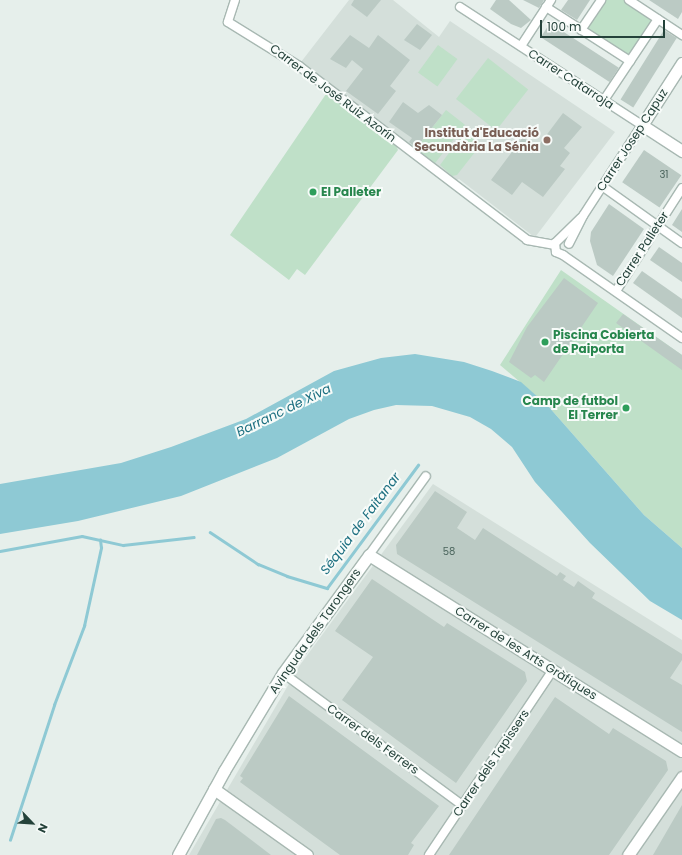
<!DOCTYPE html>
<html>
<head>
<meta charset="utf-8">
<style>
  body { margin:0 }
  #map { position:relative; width:682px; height:855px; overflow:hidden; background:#e6efeb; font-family:Poppins,sans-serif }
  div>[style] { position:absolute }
  .built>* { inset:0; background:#d4dfda }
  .green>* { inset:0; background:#bfe0c8; transform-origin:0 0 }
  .water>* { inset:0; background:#8ec9d4 }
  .stream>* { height:2.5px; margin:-1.25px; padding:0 1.25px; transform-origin:1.25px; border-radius:1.25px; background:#8ec9d4 }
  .building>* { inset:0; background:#bbcac4; transform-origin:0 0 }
  .roads { filter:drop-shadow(1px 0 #a8b8b2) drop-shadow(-1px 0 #a8b8b2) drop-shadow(0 1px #a8b8b2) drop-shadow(0 -1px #a8b8b2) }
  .street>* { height:8px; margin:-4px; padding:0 4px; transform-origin:4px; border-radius:4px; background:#fff }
  .secondary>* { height:11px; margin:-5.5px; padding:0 5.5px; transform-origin:5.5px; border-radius:5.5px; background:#fff }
  .dots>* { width:11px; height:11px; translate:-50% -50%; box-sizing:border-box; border:2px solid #f7fbf9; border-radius:50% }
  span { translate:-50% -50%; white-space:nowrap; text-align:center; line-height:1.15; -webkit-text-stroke:4px #f7fbf9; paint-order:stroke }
  .number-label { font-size:10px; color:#4a645c }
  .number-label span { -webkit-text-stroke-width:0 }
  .street-label { font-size:12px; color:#24423a }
  .education-label { font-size:12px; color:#785e54; font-weight:700 }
  .right { translate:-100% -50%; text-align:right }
  .leisure-label { font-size:12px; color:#27864d; font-weight:700 }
  .left { translate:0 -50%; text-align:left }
  .water-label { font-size:13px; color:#1c6f80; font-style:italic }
  .north { position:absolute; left:12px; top:803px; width:40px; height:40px; -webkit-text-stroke:3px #f7fbf9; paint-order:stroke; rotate:115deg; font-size:11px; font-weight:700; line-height:16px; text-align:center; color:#24423a }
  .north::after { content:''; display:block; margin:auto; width:14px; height:18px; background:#24423a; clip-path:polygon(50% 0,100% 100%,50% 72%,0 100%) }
  .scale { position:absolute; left:540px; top:20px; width:125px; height:18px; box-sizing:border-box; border:2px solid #24423a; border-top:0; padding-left:5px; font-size:12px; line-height:14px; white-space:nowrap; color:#24423a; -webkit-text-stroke:3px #f7fbf9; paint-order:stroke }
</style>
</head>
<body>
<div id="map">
  <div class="built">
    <i style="clip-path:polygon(349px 0,393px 0,439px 37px,450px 21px,615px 132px,536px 236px,533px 236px,459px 179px,455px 181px,301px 62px)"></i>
    <i style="clip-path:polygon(433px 484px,682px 640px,682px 855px,189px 855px,300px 665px)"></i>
  </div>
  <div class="green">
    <i style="clip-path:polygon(603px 0,627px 0,655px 19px,629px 59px,584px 29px)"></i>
    <i style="left:438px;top:45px;width:24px;height:34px;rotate:36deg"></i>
    <i style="left:488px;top:58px;width:51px;height:52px;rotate:38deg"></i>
    <i style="clip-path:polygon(326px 94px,334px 95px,395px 143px,398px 150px,305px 275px,297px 269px,289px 280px,230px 235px)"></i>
    <i style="left:446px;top:110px;width:24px;height:49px;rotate:38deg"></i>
    <i style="clip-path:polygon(468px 133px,479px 142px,479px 147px,457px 175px,452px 176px,440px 165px,463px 134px)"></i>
    <i style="clip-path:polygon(561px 270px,682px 355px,682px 548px,644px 515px,548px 406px,500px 365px)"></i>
  </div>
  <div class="water">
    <i style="clip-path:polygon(415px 354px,464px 362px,492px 371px,521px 382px,548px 406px,644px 515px,682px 548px,682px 620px,650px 601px,590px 543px,535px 482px,512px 447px,491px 429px,470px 417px,432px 406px,396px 405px,374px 410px,349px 419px,277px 458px,181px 496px,78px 521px,0 534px,0 484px,121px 463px,171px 447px,246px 419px,334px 371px,381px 358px)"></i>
  </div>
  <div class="stream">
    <i style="left:210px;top:532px;width:58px;rotate:33.7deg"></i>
    <i style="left:258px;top:564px;width:31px;rotate:22deg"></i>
    <i style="left:287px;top:576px;width:42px;rotate:16.7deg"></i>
    <i style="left:327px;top:588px;width:153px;rotate:-53.5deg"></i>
    <i style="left:0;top:551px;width:83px;rotate:-10.4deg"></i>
    <i style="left:82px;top:536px;width:42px;rotate:12.4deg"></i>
    <i style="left:123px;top:545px;width:71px;rotate:-6.4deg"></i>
    <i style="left:10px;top:840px;width:142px;rotate:-71.9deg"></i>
    <i style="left:54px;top:705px;width:85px;rotate:-69.2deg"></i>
    <i style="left:84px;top:626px;width:80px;rotate:-77.7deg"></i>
    <i style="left:101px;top:548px;width:8px;rotate:-97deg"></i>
  </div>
  <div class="building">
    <i style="clip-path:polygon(354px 0,381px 0,367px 17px,351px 5px)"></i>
    <i style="clip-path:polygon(496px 0,509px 0,531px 20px,521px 28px,511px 24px,490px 9px)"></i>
    <i style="clip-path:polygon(523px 0,544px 0,539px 8px)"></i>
    <i style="clip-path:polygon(568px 0,590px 0,577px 20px,561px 10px)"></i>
    <i style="clip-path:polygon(649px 0,682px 0,682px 12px,678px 19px)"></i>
    <i style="left:550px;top:23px;width:82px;height:17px;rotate:33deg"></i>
    <i style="clip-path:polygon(417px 24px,432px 35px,420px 50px,404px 40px)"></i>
    <i style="left:664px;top:30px;width:15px;height:82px;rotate:32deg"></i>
    <i style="clip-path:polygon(350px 35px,369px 48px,378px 35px,410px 60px,390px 86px,396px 91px,378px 114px,346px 91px,363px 69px,352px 60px,346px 68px,330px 59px)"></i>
    <i style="clip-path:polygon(403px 102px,418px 113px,429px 105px,442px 115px,416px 148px,409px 142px,412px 138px,389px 122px)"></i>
    <i style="clip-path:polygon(563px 113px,582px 127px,564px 148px,570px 153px,560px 166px,565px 169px,543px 197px,522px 182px,512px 195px,491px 180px,523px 137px,536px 149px)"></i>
    <i style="left:644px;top:150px;width:45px;height:39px;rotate:34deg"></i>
    <i style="clip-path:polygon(609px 204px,644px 229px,613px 276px,597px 265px,590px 241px,591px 232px)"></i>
    <i style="clip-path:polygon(682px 209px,682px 232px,672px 225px)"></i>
    <i style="clip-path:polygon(659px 247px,682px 263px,682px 282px,650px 260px)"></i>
    <i style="clip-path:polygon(642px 271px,682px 299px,682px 318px,633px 283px)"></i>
    <i style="clip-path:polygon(564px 278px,598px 303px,544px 382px,535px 375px,531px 378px,509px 362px,527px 327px)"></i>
    <i style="clip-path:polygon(623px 314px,682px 355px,682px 370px,616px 323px)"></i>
    <i style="clip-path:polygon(435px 491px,467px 512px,457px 528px,475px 540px,483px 528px,557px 576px,560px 572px,566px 576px,563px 580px,574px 587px,578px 581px,595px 593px,592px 598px,682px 654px,682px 660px,670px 678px,682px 685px,682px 732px,397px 554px,396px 545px)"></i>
    <i style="clip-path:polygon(372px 579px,444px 627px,447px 623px,525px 672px,527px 681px,456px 783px,342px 700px,373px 657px,335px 631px)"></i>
    <i style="clip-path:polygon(289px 696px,439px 806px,411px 843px,414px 845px,408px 855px,340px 855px,240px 782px,243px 778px,240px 776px)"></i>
    <i style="clip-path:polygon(555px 697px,609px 734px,613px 728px,666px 761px,668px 770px,609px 855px,449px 855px)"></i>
    <i style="clip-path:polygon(682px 805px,682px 855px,653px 855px)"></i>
    <i style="clip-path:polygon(221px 818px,225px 820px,271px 855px,197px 855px,216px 819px)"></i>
  </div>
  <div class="roads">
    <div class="street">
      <i style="left:235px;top:0;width:23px;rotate:108deg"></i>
      <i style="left:228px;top:22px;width:84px;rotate:31.8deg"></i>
      <i style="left:299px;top:66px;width:287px;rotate:37.3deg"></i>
      <i style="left:527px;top:240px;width:27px;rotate:10deg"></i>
      <i style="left:629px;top:0;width:64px;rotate:33.4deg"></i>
      <i style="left:460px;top:7px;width:217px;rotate:33deg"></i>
      <i style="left:642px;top:125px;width:108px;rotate:123deg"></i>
      <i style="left:583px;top:216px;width:31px;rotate:117deg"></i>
      <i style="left:546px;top:7px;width:100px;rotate:32.7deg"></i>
      <i style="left:581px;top:30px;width:36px;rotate:-56deg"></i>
      <i style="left:521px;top:46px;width:55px;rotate:-56.9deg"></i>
      <i style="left:604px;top:100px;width:97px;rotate:-56.3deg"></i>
      <i style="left:602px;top:186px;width:98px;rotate:35.5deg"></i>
      <i style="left:581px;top:218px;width:36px;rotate:136deg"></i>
      <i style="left:555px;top:243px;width:9px;rotate:84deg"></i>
      <i style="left:556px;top:252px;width:8px;rotate:23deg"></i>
      <i style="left:563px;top:255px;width:145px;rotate:34.9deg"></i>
      <i style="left:616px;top:291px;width:122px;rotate:-57.3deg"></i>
      <i style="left:369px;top:555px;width:97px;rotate:-54.2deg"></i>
      <i style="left:283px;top:673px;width:222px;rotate:36.4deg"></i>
      <i style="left:429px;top:855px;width:223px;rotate:-56.2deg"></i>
    </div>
    <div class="secondary">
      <i style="left:682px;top:63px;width:74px;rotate:122.8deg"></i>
      <i style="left:642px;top:125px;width:48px;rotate:33deg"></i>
      <i style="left:214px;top:789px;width:114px;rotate:35.4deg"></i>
      <i style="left:178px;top:855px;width:96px;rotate:-61.3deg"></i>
      <i style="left:224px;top:771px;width:114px;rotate:-59deg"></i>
      <i style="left:283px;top:673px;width:146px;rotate:-53.9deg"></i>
      <i style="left:369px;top:555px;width:369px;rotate:32.1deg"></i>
      <i style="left:628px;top:855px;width:95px;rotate:-55.3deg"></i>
    </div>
  </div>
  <div class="dots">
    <i style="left:547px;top:140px;background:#8d6e63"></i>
    <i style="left:313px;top:192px;background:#2e9e5b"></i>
    <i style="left:545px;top:342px;background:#2e9e5b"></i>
    <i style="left:626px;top:408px;background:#2e9e5b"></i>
  </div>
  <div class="number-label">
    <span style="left:664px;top:175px">31</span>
    <span style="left:449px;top:552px">58</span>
  </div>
  <div class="street-label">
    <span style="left:571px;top:79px;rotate:33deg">Carrer Catarroja</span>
    <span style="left:333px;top:93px;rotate:37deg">Carrer de José Ruiz Azorín</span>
    <span style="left:632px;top:140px;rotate:-57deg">Carrer Josep Capuz</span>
    <span style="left:642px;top:249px;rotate:-57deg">Carrer Palleter</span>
    <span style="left:315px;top:631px;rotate:-55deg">Avinguda dels Tarongers</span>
    <span style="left:526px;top:653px;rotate:32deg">Carrer de les Arts Gràfiques</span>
    <span style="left:373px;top:739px;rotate:36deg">Carrer dels Ferrers</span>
    <span style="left:491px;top:763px;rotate:-56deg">Carrer dels Tapissers</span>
  </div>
  <div class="education-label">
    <span class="right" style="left:539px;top:140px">Institut d'Educació<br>Secundària La Sénia</span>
  </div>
  <div class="leisure-label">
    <span class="left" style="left:321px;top:192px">El Palleter</span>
    <span class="left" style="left:553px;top:342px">Piscina Cobierta<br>de Paiporta</span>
    <span class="right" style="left:618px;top:408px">Camp de futbol<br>El Terrer</span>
  </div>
  <div class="water-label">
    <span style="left:284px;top:411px;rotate:-26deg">Barranc de Xiva</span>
    <span style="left:361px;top:524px;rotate:-53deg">Séquia de Faitanar</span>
  </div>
  <div class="north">N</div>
  <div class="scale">100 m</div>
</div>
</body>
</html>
